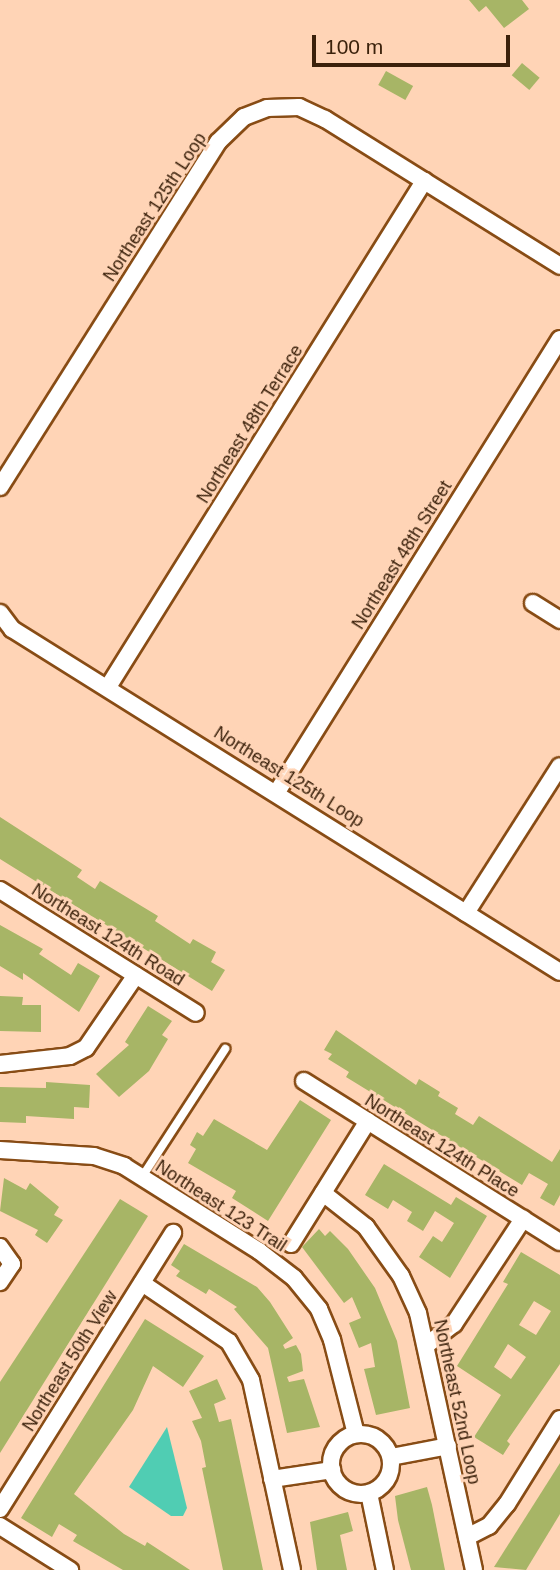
<!DOCTYPE html>
<html>
<head>
<meta charset="utf-8">
<style>
  body { margin:0 }
  #map { position:relative; width:560px; height:1570px; overflow:hidden; background:#ffd4b6; font-family:Arial,sans-serif }
  div>[style] { position:absolute }
  .water>* { inset:0; background:#50cdb3 }
  .building>* { inset:0; background:#a7b566; transform-origin:0 0 }
  .roads { filter:drop-shadow(2px 0 #884c15) drop-shadow(-2px 0 #884c15) drop-shadow(0 2px #884c15) drop-shadow(0 -2px #884c15) }
  .lane>* { height:8px; margin:-4px; padding:0 4px; transform-origin:4px; border-radius:4px; background:#fff }
  .street>* { height:16px; margin:-8px; padding:0 8px; transform-origin:8px; border-radius:8px; background:#fff }
  .street>.ring { margin:-8px; padding:0; box-sizing:content-box; background:none; border:16px solid #fff; border-radius:50% }
  span { translate:-50% -50%; white-space:nowrap; text-align:center; line-height:1.15; -webkit-text-stroke:6px #ffd4b6; paint-order:stroke }
  .street-label { font-size:18px; color:#3b210b }
  .scale { position:absolute; left:312px; top:35px; width:198px; height:32px; box-sizing:border-box; border:4px solid #3b210b; border-top:0; padding-left:9px; font-size:21px; line-height:24px; white-space:nowrap; color:#3b210b; -webkit-text-stroke:5px #ffd4b6; paint-order:stroke }
</style>
</head>
<body>
<div id="map">
  <div class="water">
    <i style="clip-path:polygon(167px 1427px,187px 1508px,183px 1516px,171px 1516px,129px 1487px)"></i>
  </div>
  <div class="building">
    <i style="clip-path:polygon(469px 0,522px 0,529px 9px,504px 28px,486px 6px,479px 12px)"></i>
    <i style="left:522px;top:63px;width:23px;height:16px;rotate:40deg"></i>
    <i style="left:386px;top:71px;width:31px;height:16px;rotate:29deg"></i>
    <i style="clip-path:polygon(0 817px,82px 870px,77px 877px,95px 889px,100px 881px,158px 916px,155px 921px,190px 944px,193px 939px,216px 952px,211px 962px,225px 970px,212px 991px,0 859px)"></i>
    <i style="clip-path:polygon(0 925px,43px 949px,39px 954px,71px 975px,78px 963px,100px 976px,79px 1012px,23px 973px,23px 980px,0 966px)"></i>
    <i style="clip-path:polygon(0 996px,23px 997px,22px 1005px,41px 1005px,41px 1032px,0 1031px)"></i>
    <i style="clip-path:polygon(148px 1006px,172px 1021px,162px 1035px,168px 1039px,149px 1071px,119px 1097px,96px 1074px,129px 1045px,125px 1042px)"></i>
    <i style="clip-path:polygon(336px 1030px,416px 1085px,419px 1079px,440px 1092px,438px 1096px,458px 1108px,455px 1114px,473px 1125px,479px 1116px,552px 1162px,560px 1149px,560px 1195px,554px 1206px,540px 1198px,548px 1184px,529px 1173px,522px 1185px,346px 1077px,349px 1072px,328px 1059px,332px 1054px,324px 1050px)"></i>
    <i style="clip-path:polygon(46px 1082px,90px 1085px,89px 1108px,74px 1107px,74px 1119px,26px 1116px,26px 1123px,0 1122px,0 1087px,46px 1088px)"></i>
    <i style="clip-path:polygon(300px 1100px,331px 1120px,268px 1221px,232px 1198px,236px 1191px,188px 1163px,196px 1149px,190px 1145px,197px 1132px,203px 1136px,214px 1119px,267px 1150px)"></i>
    <i style="clip-path:polygon(384px 1164px,451px 1205px,456px 1197px,487px 1216px,450px 1278px,419px 1257px,433px 1236px,442px 1242px,454px 1223px,435px 1211px,423px 1231px,407px 1221px,412px 1212px,393px 1200px,388px 1209px,365px 1195px)"></i>
    <i style="clip-path:polygon(4px 1178px,26px 1190px,30px 1183px,59px 1207px,54px 1215px,63px 1220px,47px 1243px,35px 1235px,38px 1230px,0 1211px)"></i>
    <i style="clip-path:polygon(120px 1199px,148px 1216px,0 1453px,0 1382px)"></i>
    <i style="clip-path:polygon(319px 1229px,325px 1236px,330px 1231px,348px 1249px,375px 1288px,397px 1341px,410px 1408px,376px 1415px,364px 1369px,375px 1367px,371px 1343px,359px 1348px,349px 1323px,361px 1318px,352px 1297px,344px 1303px,302px 1247px)"></i>
    <i style="clip-path:polygon(184px 1244px,257px 1287px,270px 1302px,293px 1338px,283px 1345px,285px 1349px,296px 1345px,301px 1354px,303px 1371px,287px 1377px,289px 1382px,304px 1379px,320px 1427px,287px 1433px,268px 1348px,234px 1309px,237px 1307px,209px 1289px,206px 1294px,176px 1276px,180px 1271px,171px 1265px)"></i>
    <i style="clip-path:polygon(evenodd,521px 1252px,560px 1275px,560px 1364px,507px 1441px,510px 1444px,503px 1455px,474px 1437px,501px 1395px,457px 1366px,508px 1284px,503px 1282px,521px 1252px,534px 1301px,551px 1311px,536px 1335px,519px 1325px,534px 1301px,521px 1252px,508px 1344px,526px 1357px,511px 1379px,494px 1367px,508px 1344px)"></i>
    <i style="clip-path:polygon(145px 1319px,204px 1356px,183px 1387px,153px 1366px,133px 1410px,74px 1494px,124px 1534px,145px 1546px,147px 1542px,190px 1570px,123px 1570px,73px 1541px,77px 1535px,59px 1524px,52px 1537px,21px 1518px)"></i>
    <i style="clip-path:polygon(217px 1379px,226px 1399px,214px 1404px,219px 1422px,231px 1419px,263px 1570px,223px 1570px,202px 1468px,206px 1467px,201px 1441px,192px 1421px,202px 1418px,189px 1391px)"></i>
    <i style="clip-path:polygon(560px 1463px,560px 1514px,526px 1570px,494px 1567px)"></i>
    <i style="clip-path:polygon(427px 1487px,432px 1505px,445px 1570px,411px 1570px,398px 1520px,395px 1496px)"></i>
    <i style="clip-path:polygon(348px 1512px,353px 1531px,340px 1535px,347px 1570px,317px 1570px,310px 1522px)"></i>
  </div>
  <div class="roads">
    <div class="lane">
      <i style="left:142px;top:1177px;width:153px;rotate:-57deg"></i>
    </div>
    <div class="street">
      <i style="left:0;top:487px;width:408px;rotate:-57.7deg"></i>
      <i style="left:218px;top:142px;width:36px;rotate:-44deg"></i>
      <i style="left:244px;top:117px;width:25px;rotate:-21deg"></i>
      <i style="left:267px;top:108px;width:32px;rotate:-2deg"></i>
      <i style="left:299px;top:107px;width:29px;rotate:25deg"></i>
      <i style="left:325px;top:119px;width:277px;rotate:32deg"></i>
      <i style="left:533px;top:603px;width:32px;rotate:32deg"></i>
      <i style="left:0;top:613px;width:20px;rotate:53deg"></i>
      <i style="left:12px;top:629px;width:646px;rotate:32.04deg"></i>
      <i style="left:108px;top:687px;width:597px;rotate:-58.01deg"></i>
      <i style="left:277px;top:792px;width:534px;rotate:-58.01deg"></i>
      <i style="left:0;top:890px;width:231px;rotate:32.1deg"></i>
      <i style="left:466px;top:913px;width:174px;rotate:-57.4deg"></i>
      <i style="left:0;top:1064px;width:70px;rotate:-6.5deg"></i>
      <i style="left:70px;top:1056px;width:18px;rotate:-27deg"></i>
      <i style="left:86px;top:1048px;width:88px;rotate:-55.6deg"></i>
      <i style="left:304px;top:1081px;width:302px;rotate:32.2deg"></i>
      <i style="left:0;top:1150px;width:94px;rotate:3.7deg"></i>
      <i style="left:94px;top:1156px;width:32px;rotate:18deg"></i>
      <i style="left:124px;top:1166px;width:160px;rotate:32.2deg"></i>
      <i style="left:259px;top:1251px;width:44px;rotate:37.6deg"></i>
      <i style="left:294px;top:1278px;width:40px;rotate:51deg"></i>
      <i style="left:319px;top:1309px;width:34px;rotate:67deg"></i>
      <i style="left:332px;top:1340px;width:97px;rotate:75.7deg"></i>
      <i style="left:323px;top:1193px;width:55px;rotate:38.3deg"></i>
      <i style="left:366px;top:1227px;width:60px;rotate:54.5deg"></i>
      <i style="left:401px;top:1276px;width:41px;rotate:65.3deg"></i>
      <i style="left:418px;top:1313px;width:263px;rotate:77.7deg"></i>
      <i style="left:291px;top:1244px;width:145px;rotate:-58deg"></i>
      <i style="left:0;top:1247px;width:21px;rotate:55deg"></i>
      <i style="left:12px;top:1264px;width:22px;rotate:124deg"></i>
      <i style="left:142px;top:1283px;width:105px;rotate:34.1deg"></i>
      <i style="left:229px;top:1342px;width:44px;rotate:59.9deg"></i>
      <i style="left:251px;top:1380px;width:194px;rotate:77.8deg"></i>
      <i style="left:428px;top:1344px;width:33px;rotate:-38deg"></i>
      <i style="left:454px;top:1324px;width:126px;rotate:-56.7deg"></i>
      <i class="ring" style="left:331px;top:1434px;width:44px;height:44px"></i>
      <i style="left:391px;top:1457px;width:58px;rotate:-10.9deg"></i>
      <i style="left:272px;top:1479px;width:61px;rotate:-8.5deg"></i>
      <i style="left:369px;top:1493px;width:79px;rotate:78.3deg"></i>
      <i style="left:0;top:1509px;width:326px;rotate:-57.9deg"></i>
      <i style="left:0;top:1526px;width:83px;rotate:32.2deg"></i>
      <i style="left:467px;top:1537px;width:25px;rotate:-27deg"></i>
      <i style="left:489px;top:1526px;width:28px;rotate:-51deg"></i>
      <i style="left:507px;top:1504px;width:100px;rotate:-58.1deg"></i>
    </div>
  </div>
  <div class="street-label">
    <span style="left:155px;top:207px;rotate:-57deg">Northeast 125th Loop</span>
    <span style="left:250px;top:424px;rotate:-58deg">Northeast 48th Terrace</span>
    <span style="left:402px;top:555px;rotate:-58deg">Northeast 48th Street</span>
    <span style="left:289px;top:777px;rotate:32deg">Northeast 125th Loop</span>
    <span style="left:108px;top:935px;rotate:32deg">Northeast 124th Road</span>
    <span style="left:442px;top:1146px;rotate:32deg">Northeast 124th Place</span>
    <span style="left:221px;top:1206px;rotate:33deg">Northeast 123 Trail</span>
    <span style="left:70px;top:1361px;rotate:-58deg">Northeast 50th View</span>
    <span style="left:457px;top:1402px;rotate:78deg">Northeast 52nd Loop</span>
  </div>
  <div class="scale">100 m</div>
</div>
</body>
</html>
